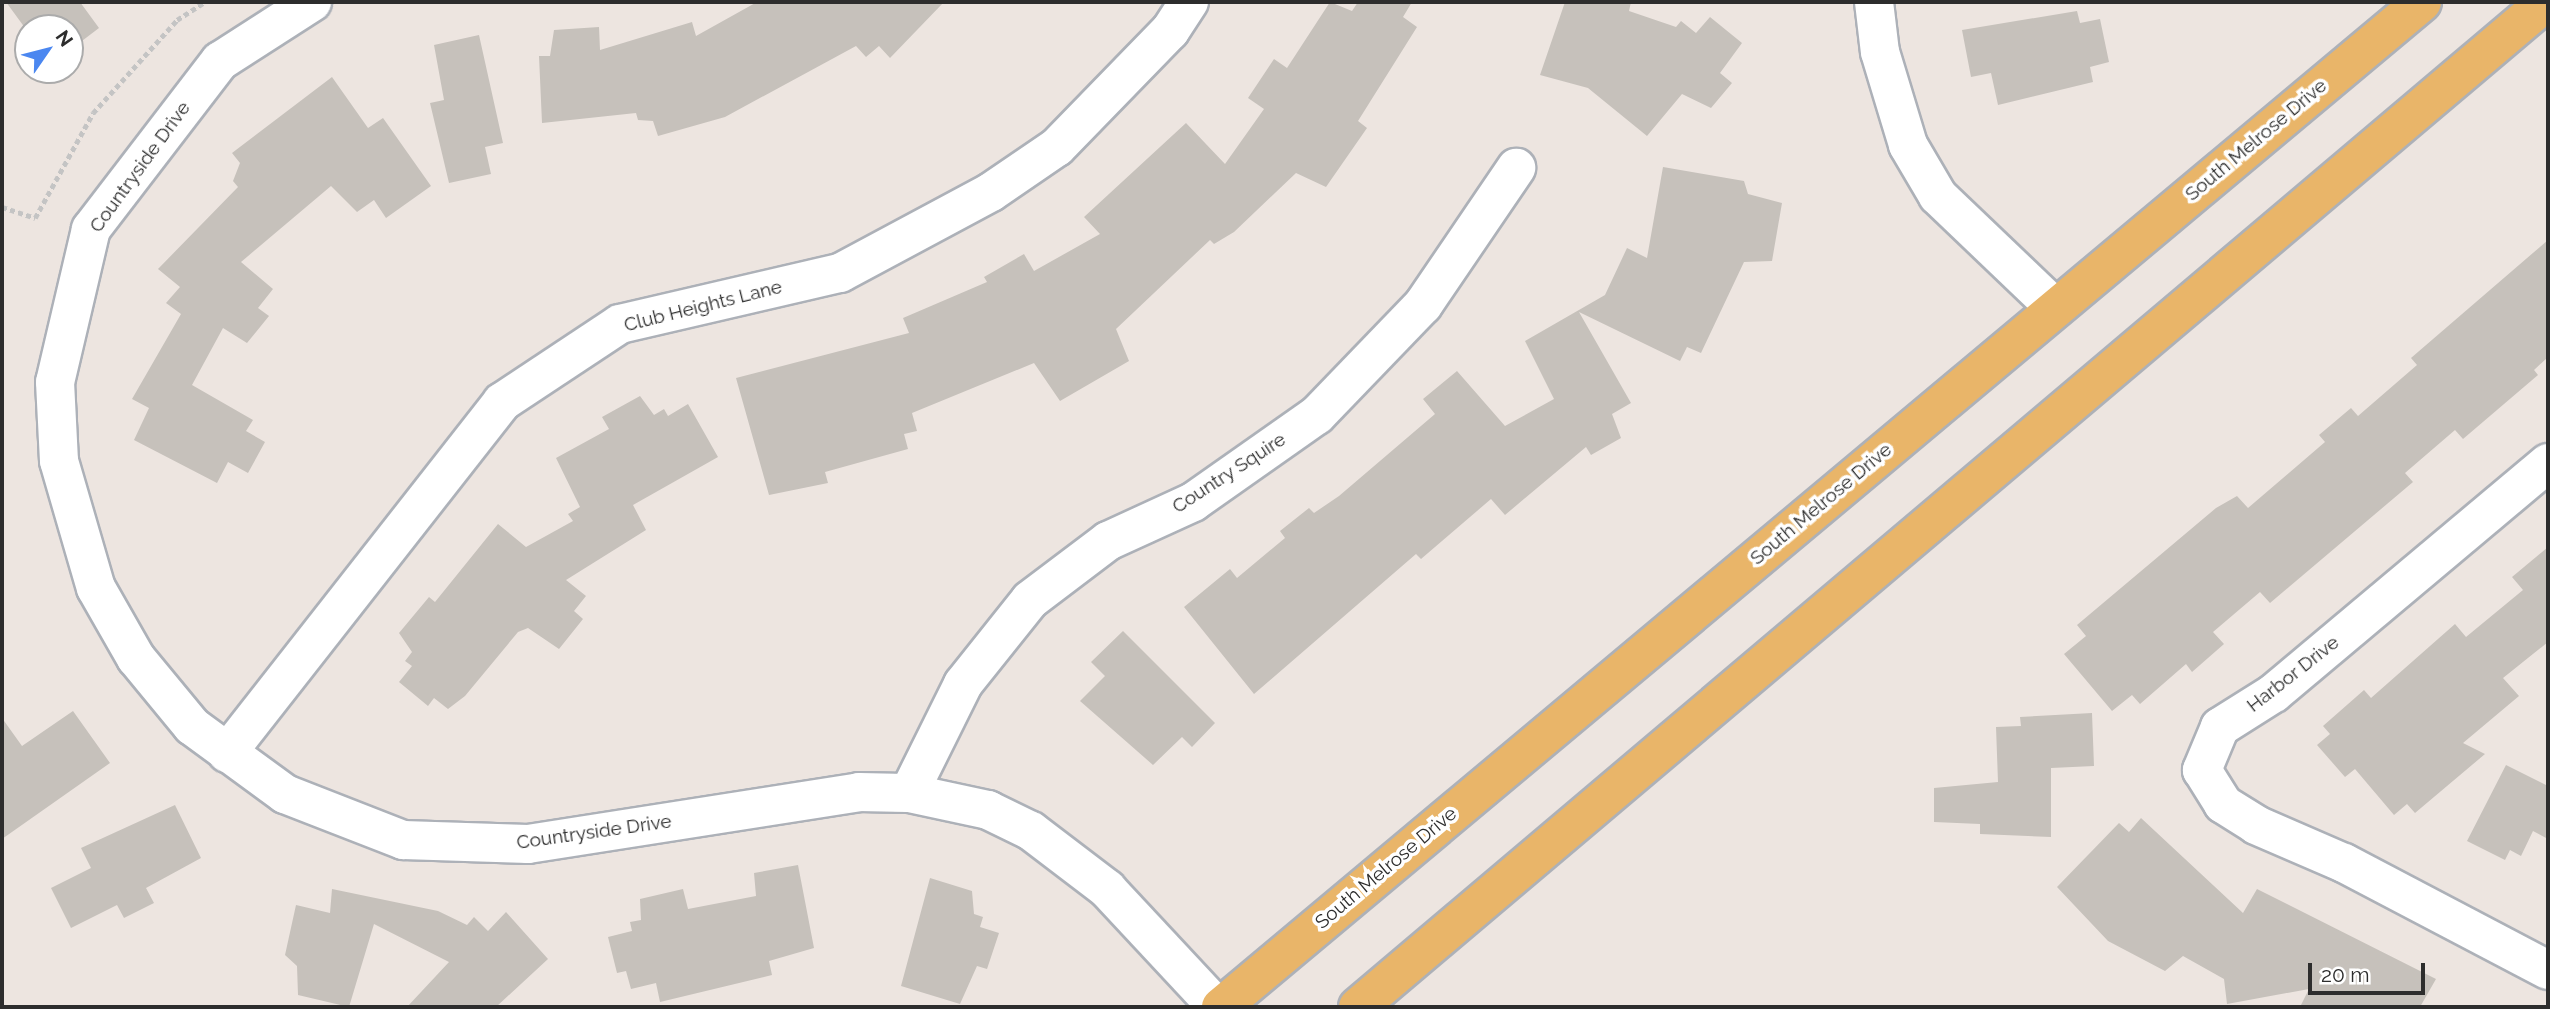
<!DOCTYPE html>
<html>
<head>
<meta charset="utf-8">
<style>
  body { margin:0 }
  #map { position:relative; width:2550px; height:1009px; overflow:hidden; background:#ede5e0; font-family:Raleway,sans-serif }
  div>[style] { position:absolute }
  .building>* { inset:0; background:#c6c1bb }
  .path>* { height:4.5px; margin-top:-2.25px; transform-origin:0; background:repeating-linear-gradient(90deg,#c4c4c4 0 5px,transparent 0 8.5px) }
  .roads { filter:drop-shadow(2px 0 #adb1b8) drop-shadow(-2px 0 #adb1b8) drop-shadow(0 2px #adb1b8) drop-shadow(0 -2px #adb1b8) }
  .minor>* { height:38px; margin:-19px; padding:0 19px; transform-origin:19px; border-radius:19px; background:#fff }
  .major>* { height:38px; margin:-19px; padding:0 19px; transform-origin:19px; border-radius:19px; background:#e9b569 }
  span { translate:-50% -50%; white-space:nowrap; text-align:center; line-height:1.15; -webkit-text-stroke:7px #fff; paint-order:stroke }
  .street-label { font-size:19px; color:#2d2d2d }
  .frame { position:absolute; inset:0; border:4px solid #2d2d2d; pointer-events:none }
  .north { position:absolute; left:14px; top:14px; width:70px; height:70px; box-sizing:border-box; background:#fff; border:2px solid #ababab; border-radius:50%; rotate:55deg; font-size:19px; font-weight:700; line-height:28px; text-align:center; color:#2d2d2d }
  .north::after { content:''; display:block; margin:auto; width:24px; height:32px; background:#4b87f0; clip-path:polygon(50% 0,100% 100%,50% 72%,0 100%) }
  .scale { position:absolute; left:2308px; top:963px; width:117px; height:32px; box-sizing:border-box; border:4px solid #2d2d2d; border-top:0; padding-left:9px; font-size:21px; line-height:24px; white-space:nowrap; color:#2d2d2d; -webkit-text-stroke:5px #fff; paint-order:stroke }
</style>
</head>
<body>
<div id="map">
  <div class="building">
    <i style="clip-path:polygon(6px 2px,80px 2px,99px 28px,70px 50px,70px 28px,28px 32px)"></i>
    <i style="clip-path:polygon(757px 2px,944px 2px,890px 58px,879px 46px,866px 57px,856px 46px,725px 117px,658px 136px,653px 121px,638px 120px,636px 113px,542px 123px,539px 56px,550px 56px,554px 30px,599px 27px,600px 50px,692px 22px,696px 36px)"></i>
    <i style="clip-path:polygon(1330px 2px,1352px 11px,1358px 2px,1412px 2px,1403px 17px,1417px 27px,1358px 121px,1367px 128px,1326px 187px,1296px 173px,1234px 232px,1214px 244px,1210px 240px,1116px 329px,1129px 361px,1060px 401px,1034px 363px,912px 413px,917px 431px,904px 434px,908px 449px,825px 472px,828px 483px,769px 495px,736px 378px,909px 333px,903px 318px,987px 282px,984px 277px,1024px 254px,1034px 271px,1100px 234px,1084px 217px,1186px 123px,1225px 164px,1264px 109px,1248px 98px,1274px 59px,1287px 68px)"></i>
    <i style="clip-path:polygon(1565px 2px,1631px 2px,1629px 11px,1676px 27px,1681px 21px,1696px 33px,1710px 17px,1742px 43px,1720px 73px,1732px 83px,1711px 108px,1682px 94px,1647px 136px,1588px 88px,1540px 75px)"></i>
    <i style="clip-path:polygon(2077px 11px,2080px 23px,2100px 19px,2109px 62px,2090px 67px,2093px 82px,1998px 105px,1991px 73px,1971px 77px,1962px 30px)"></i>
    <i style="clip-path:polygon(479px 35px,503px 143px,485px 147px,491px 174px,449px 183px,430px 103px,444px 100px,434px 45px)"></i>
    <i style="clip-path:polygon(332px 77px,368px 128px,383px 118px,431px 186px,386px 218px,374px 200px,357px 212px,331px 186px,241px 262px,273px 289px,258px 308px,269px 316px,247px 343px,223px 328px,192px 385px,253px 420px,246px 431px,265px 442px,248px 473px,228px 462px,217px 483px,134px 440px,149px 408px,132px 399px,181px 314px,166px 303px,180px 287px,158px 269px,238px 187px,233px 181px,240px 163px,232px 153px)"></i>
    <i style="clip-path:polygon(1663px 167px,1744px 181px,1748px 194px,1782px 203px,1772px 261px,1744px 262px,1701px 353px,1687px 347px,1680px 361px,1579px 312px,1631px 403px,1612px 414px,1621px 438px,1591px 455px,1586px 447px,1505px 515px,1491px 499px,1421px 559px,1416px 554px,1254px 694px,1184px 607px,1230px 569px,1237px 578px,1285px 538px,1280px 531px,1309px 508px,1314px 513px,1339px 496px,1435px 414px,1423px 399px,1457px 371px,1505px 426px,1554px 399px,1525px 341px,1605px 295px,1627px 248px,1647px 258px)"></i>
    <i style="clip-path:polygon(2548px 240px,2548px 357px,2534px 370px,2538px 375px,2463px 439px,2455px 430px,2405px 473px,2413px 482px,2270px 603px,2260px 592px,2213px 632px,2224px 644px,2192px 672px,2186px 664px,2140px 704px,2132px 695px,2112px 711px,2064px 654px,2086px 636px,2077px 625px,2216px 508px,2237px 496px,2248px 508px,2325px 442px,2319px 435px,2351px 408px,2358px 416px,2417px 365px,2411px 358px)"></i>
    <i style="clip-path:polygon(640px 396px,654px 415px,664px 409px,668px 416px,688px 404px,718px 457px,633px 505px,646px 530px,566px 580px,586px 596px,574px 611px,583px 619px,559px 649px,528px 628px,518px 632px,465px 696px,448px 709px,434px 698px,428px 706px,399px 682px,412px 666px,405px 661px,412px 652px,399px 633px,429px 597px,435px 602px,498px 524px,526px 547px,573px 521px,568px 514px,580px 507px,556px 458px,609px 429px,602px 417px)"></i>
    <i style="clip-path:polygon(2548px 547px,2548px 642px,2503px 678px,2519px 696px,2463px 743px,2485px 754px,2415px 813px,2407px 804px,2394px 815px,2355px 769px,2345px 777px,2317px 745px,2330px 734px,2323px 726px,2364px 690px,2371px 698px,2455px 624px,2466px 637px,2523px 590px,2512px 577px)"></i>
    <i style="clip-path:polygon(1123px 631px,1215px 723px,1192px 747px,1182px 737px,1153px 765px,1080px 701px,1105px 676px,1091px 662px)"></i>
    <i style="clip-path:polygon(73px 711px,110px 763px,2px 839px,2px 718px,22px 746px)"></i>
    <i style="clip-path:polygon(2092px 713px,2094px 766px,2051px 768px,2051px 837px,1980px 834px,1980px 824px,1934px 822px,1934px 788px,1998px 782px,1996px 727px,2021px 726px,2020px 717px)"></i>
    <i style="clip-path:polygon(2506px 765px,2548px 786px,2548px 839px,2533px 831px,2521px 856px,2510px 850px,2505px 860px,2467px 841px)"></i>
    <i style="clip-path:polygon(175px 805px,201px 858px,146px 888px,154px 903px,124px 918px,117px 905px,71px 928px,51px 888px,91px 868px,81px 848px)"></i>
    <i style="clip-path:polygon(2141px 818px,2243px 913px,2257px 889px,2436px 979px,2420px 1007px,2300px 1007px,2309px 989px,2227px 1004px,2224px 979px,2183px 956px,2165px 971px,2108px 941px,2057px 887px,2119px 823px,2129px 832px)"></i>
    <i style="clip-path:polygon(798px 865px,814px 948px,769px 961px,772px 975px,660px 1002px,656px 983px,631px 989px,626px 971px,617px 973px,608px 937px,632px 931px,630px 922px,641px 920px,640px 899px,683px 889px,688px 909px,756px 896px,754px 873px)"></i>
    <i style="clip-path:polygon(930px 878px,972px 891px,974px 914px,983px 917px,980px 927px,999px 933px,987px 969px,977px 966px,960px 1004px,901px 986px)"></i>
    <i style="clip-path:polygon(332px 889px,438px 911px,467px 925px,474px 917px,488px 931px,506px 912px,548px 959px,496px 1007px,407px 1007px,449px 962px,374px 924px,349px 1007px,298px 995px,297px 966px,285px 955px,296px 905px,330px 913px)"></i>
  </div>
  <div class="path">
    <i style="left:2px;top:207px;width:35px;rotate:18deg"></i>
    <i style="left:35px;top:218px;width:120px;rotate:-61.1deg"></i>
    <i style="left:93px;top:113px;width:125px;rotate:-47.9deg"></i>
    <i style="left:177px;top:20px;width:33px;rotate:-33deg"></i>
  </div>
  <div class="roads">
    <div class="minor">
      <i style="left:312px;top:2px;width:109px;rotate:147.3deg"></i>
      <i style="left:220px;top:61px;width:212px;rotate:127.5deg"></i>
      <i style="left:91px;top:229px;width:157px;rotate:103.2deg"></i>
      <i style="left:55px;top:382px;width:79px;rotate:87.1deg"></i>
      <i style="left:59px;top:461px;width:132px;rotate:73.8deg"></i>
      <i style="left:96px;top:588px;width:81px;rotate:60.3deg"></i>
      <i style="left:136px;top:658px;width:88px;rotate:50.5deg"></i>
      <i style="left:192px;top:726px;width:115px;rotate:36.2deg"></i>
      <i style="left:285px;top:794px;width:127px;rotate:21.3deg"></i>
      <i style="left:403px;top:840px;width:125px;rotate:1.8deg"></i>
      <i style="left:528px;top:844px;width:335px;rotate:-8.9deg"></i>
      <i style="left:859px;top:792px;width:50px;rotate:1.1deg"></i>
      <i style="left:909px;top:793px;width:81px;rotate:12.1deg"></i>
      <i style="left:988px;top:810px;width:48px;rotate:26deg"></i>
      <i style="left:1031px;top:831px;width:96px;rotate:37.3deg"></i>
      <i style="left:1107px;top:889px;width:161px;rotate:47deg"></i>
      <i style="left:1874px;top:2px;width:50px;rotate:83.2deg"></i>
      <i style="left:1880px;top:52px;width:97px;rotate:73.2deg"></i>
      <i style="left:1908px;top:145px;width:59px;rotate:59.5deg"></i>
      <i style="left:1938px;top:196px;width:162px;rotate:43.7deg"></i>
      <i style="left:2548px;top:463px;width:358px;rotate:140deg"></i>
      <i style="left:2274px;top:693px;width:64px;rotate:147.8deg"></i>
      <i style="left:2220px;top:727px;width:47px;rotate:112.7deg"></i>
      <i style="left:2202px;top:770px;width:40px;rotate:58deg"></i>
      <i style="left:2223px;top:804px;width:39px;rotate:32deg"></i>
      <i style="left:2256px;top:825px;width:96px;rotate:23.4deg"></i>
      <i style="left:2344px;top:863px;width:230px;rotate:27.7deg"></i>
      <i style="left:227px;top:753px;width:446px;rotate:-51.9deg"></i>
      <i style="left:502px;top:402px;width:141px;rotate:-33.5deg"></i>
      <i style="left:620px;top:324px;width:226px;rotate:-13.1deg"></i>
      <i style="left:840px;top:273px;width:171px;rotate:-28.2deg"></i>
      <i style="left:991px;top:192px;width:80px;rotate:-34.3deg"></i>
      <i style="left:1057px;top:147px;width:162px;rotate:-45.8deg"></i>
      <i style="left:1170px;top:31px;width:35px;rotate:-57deg"></i>
      <i style="left:909px;top:793px;width:122px;rotate:-63.6deg"></i>
      <i style="left:963px;top:684px;width:107px;rotate:-51.4deg"></i>
      <i style="left:1030px;top:600px;width:98px;rotate:-37.1deg"></i>
      <i style="left:1108px;top:541px;width:94px;rotate:-24.6deg"></i>
      <i style="left:1193px;top:502px;width:151px;rotate:-35.1deg"></i>
      <i style="left:1317px;top:415px;width:153px;rotate:-46.1deg"></i>
      <i style="left:1423px;top:305px;width:166px;rotate:-55.8deg"></i>
    </div>
    <div class="major">
      <i style="left:1221px;top:1007px;width:1566px;rotate:-39.92deg"></i>
      <i style="left:1358px;top:1007px;width:1556px;rotate:-40.23deg"></i>
    </div>
  </div>
  <div class="street-label">
    <span style="left:2256px;top:140px;rotate:-40deg">South Melrose Drive</span>
    <span style="left:140px;top:167px;rotate:-54deg">Countryside Drive</span>
    <span style="left:703px;top:306px;rotate:-14deg">Club Heights Lane</span>
    <span style="left:1229px;top:473px;rotate:-33deg">Country Squire</span>
    <span style="left:1821px;top:504px;rotate:-40deg">South Melrose Drive</span>
    <span style="left:2293px;top:674px;rotate:-38deg">Harbor Drive</span>
    <span style="left:594px;top:832px;rotate:-8deg">Countryside Drive</span>
    <span style="left:1386px;top:868px;rotate:-40deg">South Melrose Drive</span>
  </div>
  <div class="frame"></div>
  <div class="north">N</div>
  <div class="scale">20 m</div>
</div>
</body>
</html>
